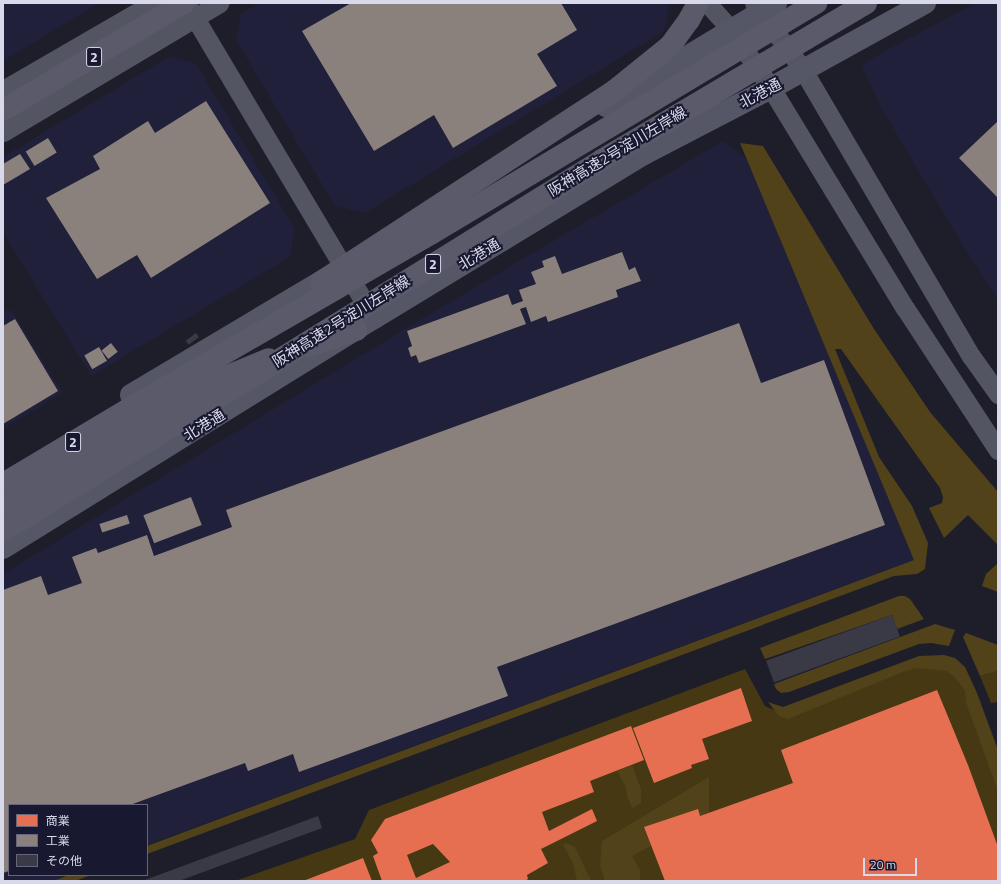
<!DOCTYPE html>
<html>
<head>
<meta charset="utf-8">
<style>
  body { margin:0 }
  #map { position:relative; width:1001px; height:884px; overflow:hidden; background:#1e1e2a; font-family:"Titillium Web","Noto Sans JP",sans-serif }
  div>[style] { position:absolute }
  .built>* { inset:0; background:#20203b }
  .green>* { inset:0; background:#463812 }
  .forest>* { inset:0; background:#51421a }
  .shops>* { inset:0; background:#e76f51 }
  .industry>* { inset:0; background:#8a817c; transform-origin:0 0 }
  .building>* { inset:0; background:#3a3a46; transform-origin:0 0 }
  .minor>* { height:19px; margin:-9.5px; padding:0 9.5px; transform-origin:9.5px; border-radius:9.5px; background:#545562 }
  .major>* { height:22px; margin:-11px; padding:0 11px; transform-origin:11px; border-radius:11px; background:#555666 }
  .highway>* { height:22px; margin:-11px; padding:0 11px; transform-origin:11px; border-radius:11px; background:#5a5a6b }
  .highway-bridge>* { height:22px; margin:-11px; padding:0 11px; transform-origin:11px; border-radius:11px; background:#5a5a6b }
  span { translate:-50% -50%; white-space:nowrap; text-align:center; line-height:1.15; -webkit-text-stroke:4px #181830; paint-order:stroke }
  .shield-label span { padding:1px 3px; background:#181830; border:1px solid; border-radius:3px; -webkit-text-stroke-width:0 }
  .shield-label { font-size:14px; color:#d8daeb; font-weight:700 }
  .street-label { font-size:15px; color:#d8daeb }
  .frame { position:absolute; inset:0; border:4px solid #d8daeb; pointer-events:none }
  .legend { position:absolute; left:8px; top:804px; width:140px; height:72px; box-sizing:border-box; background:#181830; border:1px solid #65667b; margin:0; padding:5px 7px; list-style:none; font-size:12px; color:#d8daeb }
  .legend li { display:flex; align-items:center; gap:8px; height:20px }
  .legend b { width:20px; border:1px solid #65667b }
  .scale { position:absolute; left:863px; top:858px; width:54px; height:18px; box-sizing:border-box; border:2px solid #d8daeb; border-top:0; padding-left:5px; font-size:12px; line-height:14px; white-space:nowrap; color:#d8daeb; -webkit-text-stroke:3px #181830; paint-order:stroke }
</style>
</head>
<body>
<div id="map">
  <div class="built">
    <i style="clip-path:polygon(3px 3px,99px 3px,3px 61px)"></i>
    <i style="clip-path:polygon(260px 3px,669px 3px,664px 31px,365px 213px,335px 206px,236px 40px,241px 13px)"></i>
    <i style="clip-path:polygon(975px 3px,998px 3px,998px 299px,959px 239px,881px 107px,862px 66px,869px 60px)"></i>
    <i style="clip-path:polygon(170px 56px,196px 64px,295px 229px,290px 257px,91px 376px,3px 232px,3px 157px)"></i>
    <i style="clip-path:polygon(723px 141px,748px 161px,914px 560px,147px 845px,147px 805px,9px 805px,9px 875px,67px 875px,51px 881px,3px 881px,3px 574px,423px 318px)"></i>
    <i style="clip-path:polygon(3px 310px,12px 311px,63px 393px,3px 429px)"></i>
  </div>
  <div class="green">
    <i style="clip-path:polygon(903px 668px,958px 668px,998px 762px,998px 881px,235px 881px,355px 839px,369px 810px,745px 669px,765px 706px,781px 713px)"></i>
    <i style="clip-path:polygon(998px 671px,998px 702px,991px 703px,980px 676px)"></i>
  </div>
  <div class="forest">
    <i style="clip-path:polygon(740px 143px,763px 146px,874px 329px,930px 412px,998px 492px,998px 545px,968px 515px,944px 538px,929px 508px,942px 503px,943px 497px,940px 488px,841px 349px,835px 349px,879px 457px,912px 506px,928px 543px,925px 569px,917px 574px,894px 576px,147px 854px,147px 846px,914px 560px)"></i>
    <i style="clip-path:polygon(998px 563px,998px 592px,982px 586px,986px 574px)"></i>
    <i style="clip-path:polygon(899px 596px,905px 596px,910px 599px,924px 619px,897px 629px,892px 615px,765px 659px,760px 648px)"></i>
    <i style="clip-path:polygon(935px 624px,955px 630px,949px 646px,931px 643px,919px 644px,789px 692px,781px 693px,776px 689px,774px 684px)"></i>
    <i style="clip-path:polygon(966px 633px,998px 645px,998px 671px,980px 676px,963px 637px)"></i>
    <i style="clip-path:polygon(944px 655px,955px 658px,965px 667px,977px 693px,998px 750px,998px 791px,966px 703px,965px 691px,955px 677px,946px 671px,916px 668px,903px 672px,788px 719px,779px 716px,768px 702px,783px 707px,919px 656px)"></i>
    <i style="clip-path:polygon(632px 765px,641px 789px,641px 803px,632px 808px,627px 796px,626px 787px,617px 771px)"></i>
    <i style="clip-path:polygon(709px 777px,709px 813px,700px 816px,698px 810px,644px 827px,651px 846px,632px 856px,640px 870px,640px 881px,605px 881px,600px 866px,602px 841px)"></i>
    <i style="clip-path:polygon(566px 843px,575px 847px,591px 881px,577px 881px,573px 863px,563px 845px)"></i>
    <i style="clip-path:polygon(69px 875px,91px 875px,75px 881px,53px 881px)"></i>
  </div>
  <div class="shops">
    <i style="clip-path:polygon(741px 688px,752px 721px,702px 739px,709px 759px,691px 765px,692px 768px,654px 783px,633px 728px)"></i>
    <i style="clip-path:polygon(937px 690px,968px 765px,998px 847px,998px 881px,665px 881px,644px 827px,698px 809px,700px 816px,793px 783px,781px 750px)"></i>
    <i style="clip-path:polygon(evenodd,631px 726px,644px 760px,590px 781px,594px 792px,542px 812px,549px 831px,592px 809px,597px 821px,541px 849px,548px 863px,527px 875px,528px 879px,525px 881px,382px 881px,373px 856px,378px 853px,371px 840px,385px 819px,631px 726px,433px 844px,450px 862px,416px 878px,407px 855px,433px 844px)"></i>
    <i style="clip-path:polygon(363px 858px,372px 881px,303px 881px)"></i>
  </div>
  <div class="industry">
    <i style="clip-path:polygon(351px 3px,561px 3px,577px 30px,537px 54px,557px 86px,453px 148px,434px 115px,374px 151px,302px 31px)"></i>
    <i style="clip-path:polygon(206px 101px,270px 203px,151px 278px,137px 255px,97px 279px,46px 198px,100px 169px,93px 156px,148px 121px,155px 133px)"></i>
    <i style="clip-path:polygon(998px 121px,998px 198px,959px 158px)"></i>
    <i style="left:48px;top:138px;width:17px;height:26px;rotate:59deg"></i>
    <i style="clip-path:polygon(20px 154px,30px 169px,3px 185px,3px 164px)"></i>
    <i style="clip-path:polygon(622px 252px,629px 270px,635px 267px,641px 281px,616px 290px,618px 297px,548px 322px,546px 316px,531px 322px,526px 307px,520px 309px,526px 324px,419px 363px,416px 355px,411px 357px,408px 348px,412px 346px,407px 331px,508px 294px,512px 305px,523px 301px,519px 290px,536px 284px,531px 272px,544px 267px,542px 261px,555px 256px,562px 274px)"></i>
    <i style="clip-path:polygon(15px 319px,58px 391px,3px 424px,3px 326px)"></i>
    <i style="clip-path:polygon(739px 323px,761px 383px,824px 360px,885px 525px,497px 667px,508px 696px,299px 772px,293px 754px,248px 771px,245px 763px,130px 805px,9px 805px,9px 871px,3px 873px,3px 590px,41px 576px,48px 595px,82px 583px,72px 557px,96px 548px,98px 553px,147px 535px,154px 556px,232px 527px,226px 510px)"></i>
    <i style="left:111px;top:343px;width:11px;height:12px;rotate:52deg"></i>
    <i style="left:99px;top:347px;width:16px;height:17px;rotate:60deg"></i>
    <i style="left:191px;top:497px;width:30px;height:51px;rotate:69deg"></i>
    <i style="left:127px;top:515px;width:9px;height:29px;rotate:72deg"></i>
  </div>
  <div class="building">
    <i style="left:196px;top:333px;width:5px;height:13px;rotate:53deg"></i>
    <i style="left:892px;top:615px;width:23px;height:134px;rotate:70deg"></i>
    <i style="clip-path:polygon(318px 816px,322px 828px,179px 881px,142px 881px)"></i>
  </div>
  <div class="minor">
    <i style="left:186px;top:3px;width:367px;rotate:59.2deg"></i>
    <i style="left:707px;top:3px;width:36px;rotate:48deg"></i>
    <i style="left:731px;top:30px;width:70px;rotate:55.4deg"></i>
    <i style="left:771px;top:88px;width:258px;rotate:58.7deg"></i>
    <i style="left:905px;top:308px;width:170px;rotate:56.8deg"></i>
    <i style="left:754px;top:3px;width:83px;rotate:53.8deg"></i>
    <i style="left:803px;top:70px;width:332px;rotate:59.6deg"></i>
    <i style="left:971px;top:356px;width:47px;rotate:54.6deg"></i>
    <i style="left:3px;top:90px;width:173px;rotate:-30.1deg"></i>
    <i style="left:3px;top:132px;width:252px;rotate:-30.8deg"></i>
  </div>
  <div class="major">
    <i style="left:606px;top:106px;width:199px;rotate:-31.2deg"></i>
    <i style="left:131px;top:395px;width:240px;rotate:-30.8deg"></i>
    <i style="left:3px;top:548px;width:437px;rotate:-31.8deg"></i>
    <i style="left:374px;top:318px;width:316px;rotate:-31.3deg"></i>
    <i style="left:644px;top:154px;width:143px;rotate:-27.5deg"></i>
    <i style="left:771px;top:88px;width:176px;rotate:-28.9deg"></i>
  </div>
  <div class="highway">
    <i style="left:3px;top:110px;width:210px;rotate:-30.6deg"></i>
    <i style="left:309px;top:346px;width:50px;rotate:-18.8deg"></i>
    <i style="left:3px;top:484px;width:164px;rotate:-30.8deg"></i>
    <i style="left:3px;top:508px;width:183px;rotate:-31.3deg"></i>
    <i style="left:159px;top:413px;width:65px;rotate:-29.3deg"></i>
    <i style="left:216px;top:381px;width:57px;rotate:-22.5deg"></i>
  </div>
  <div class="highway-bridge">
    <i style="left:321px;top:282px;width:350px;rotate:-33.1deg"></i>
    <i style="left:614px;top:91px;width:72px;rotate:-38.8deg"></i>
    <i style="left:670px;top:46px;width:32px;rotate:-54deg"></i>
    <i style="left:689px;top:20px;width:19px;rotate:-62deg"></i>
    <i style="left:144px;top:400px;width:333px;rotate:-30.1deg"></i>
    <i style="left:432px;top:233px;width:448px;rotate:-30.9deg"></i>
    <i style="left:3px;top:531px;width:705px;rotate:-31.77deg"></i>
    <i style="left:602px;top:160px;width:307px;rotate:-30.7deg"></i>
  </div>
  <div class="shield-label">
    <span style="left:94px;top:57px">2</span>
    <span style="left:433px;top:264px">2</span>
    <span style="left:73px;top:442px">2</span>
  </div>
  <div class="street-label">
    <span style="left:760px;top:93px;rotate:-28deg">北港通</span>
    <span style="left:617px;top:151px;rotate:-31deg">阪神高速2号淀川左岸線</span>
    <span style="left:479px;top:254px;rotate:-31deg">北港通</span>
    <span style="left:341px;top:321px;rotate:-32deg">阪神高速2号淀川左岸線</span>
    <span style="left:204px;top:425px;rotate:-32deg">北港通</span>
  </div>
  <div class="frame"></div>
  <ul class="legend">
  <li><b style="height:11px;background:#e76f51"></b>商業</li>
  <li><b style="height:11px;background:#8a817c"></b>工業</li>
  <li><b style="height:11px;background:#3a3a46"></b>その他</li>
  </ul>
  <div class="scale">20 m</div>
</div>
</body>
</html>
